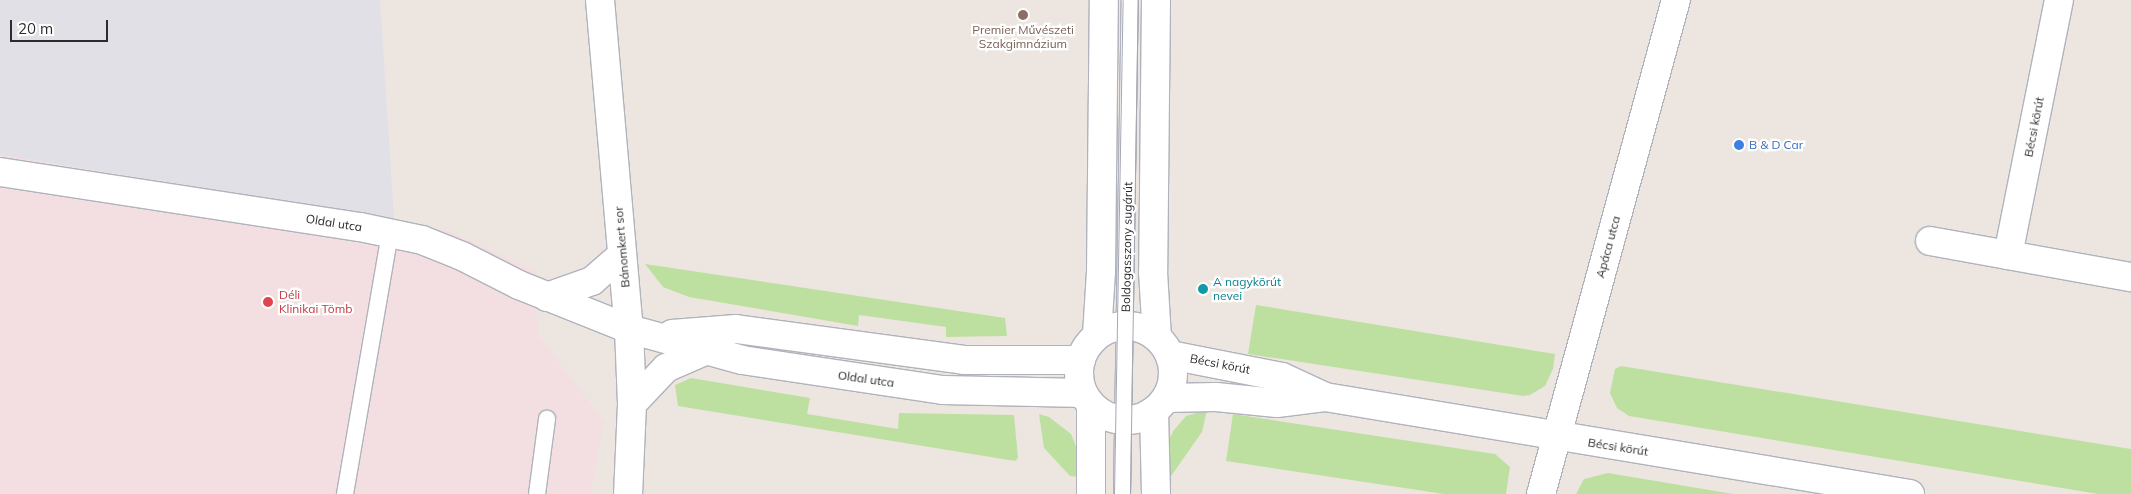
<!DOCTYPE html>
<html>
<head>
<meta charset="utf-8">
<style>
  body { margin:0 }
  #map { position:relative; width:2131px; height:494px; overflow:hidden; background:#ede6e0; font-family:Mulish,sans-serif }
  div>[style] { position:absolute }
  .industrial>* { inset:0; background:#e1e0e6 }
  .medical>* { inset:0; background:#f3dee1 }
  .green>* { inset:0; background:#bde0a0 }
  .roads { filter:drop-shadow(1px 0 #b0b3bc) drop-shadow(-1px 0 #b0b3bc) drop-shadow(0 1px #b0b3bc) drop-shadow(0 -1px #b0b3bc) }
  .lane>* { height:16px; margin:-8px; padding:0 8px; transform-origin:8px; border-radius:8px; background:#fff }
  .street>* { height:28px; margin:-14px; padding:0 14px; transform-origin:14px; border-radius:14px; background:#fff }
  .secondary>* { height:28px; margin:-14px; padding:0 14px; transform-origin:14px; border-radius:14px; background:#fff }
  .secondary>.ring { margin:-14px; padding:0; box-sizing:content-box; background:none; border:28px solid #fff; border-radius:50% }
  .tram>* { height:1px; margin:-0.5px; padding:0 0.5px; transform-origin:0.5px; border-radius:0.5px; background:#a2a7b5 }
  .dots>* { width:14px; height:14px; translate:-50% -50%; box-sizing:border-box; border:2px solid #fff; border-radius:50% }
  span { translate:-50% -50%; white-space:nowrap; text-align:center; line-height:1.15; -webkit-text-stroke:4.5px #fff; paint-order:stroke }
  .education-label { font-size:12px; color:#785e54 }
  .street-label { font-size:12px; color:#2c2c2c }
  .shop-label { font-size:12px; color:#366cbe }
  .left { translate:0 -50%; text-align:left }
  .culture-label { font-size:12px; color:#0d838f }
  .health-label { font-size:12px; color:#be3a42 }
  .scale { position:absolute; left:10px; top:20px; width:98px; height:22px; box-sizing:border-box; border:2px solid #2c2c2c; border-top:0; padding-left:6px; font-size:15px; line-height:18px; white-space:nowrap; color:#2c2c2c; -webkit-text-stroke:4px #fff; paint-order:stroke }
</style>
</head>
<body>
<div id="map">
  <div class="industrial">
    <i style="clip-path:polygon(0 0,380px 0,394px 219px,0 155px)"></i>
  </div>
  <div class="medical">
    <i style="clip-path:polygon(0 155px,394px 219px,450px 232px,536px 271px,537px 333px,604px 422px,591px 494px,0 494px)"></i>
  </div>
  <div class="green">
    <i style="clip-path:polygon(645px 264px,1005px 318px,1007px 336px,946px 337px,946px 327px,859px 315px,858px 326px,689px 297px,663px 287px)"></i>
    <i style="clip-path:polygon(1256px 305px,1555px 354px,1553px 369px,1545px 386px,1530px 395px,1523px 396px,1248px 354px)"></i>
    <i style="clip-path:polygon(1621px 366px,2131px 449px,2131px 494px,2098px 494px,1629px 416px,1617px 408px,1610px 393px,1615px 369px)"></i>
    <i style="clip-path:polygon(691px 378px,810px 398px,807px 414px,898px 429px,899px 413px,1014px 415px,1018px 458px,1015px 461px,678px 406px,675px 385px)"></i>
    <i style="clip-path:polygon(1207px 410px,1202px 432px,1169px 479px,1168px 441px,1174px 430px,1186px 416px)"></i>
    <i style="clip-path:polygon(1039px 414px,1049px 417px,1071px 434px,1079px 454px,1079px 477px,1070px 476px,1044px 448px)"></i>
    <i style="clip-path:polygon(1233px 414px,1495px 454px,1510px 467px,1506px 494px,1444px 494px,1226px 461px)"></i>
    <i style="clip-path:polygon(1608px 473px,1733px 494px,1576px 494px,1584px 479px)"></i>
  </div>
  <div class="roads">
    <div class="lane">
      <i style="left:345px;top:494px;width:265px;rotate:-80.2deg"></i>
      <i style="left:537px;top:494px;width:76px;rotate:-82.4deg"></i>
      <i style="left:1122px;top:494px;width:494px;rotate:-89.1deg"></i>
    </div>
    <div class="street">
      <i style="left:600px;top:0;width:330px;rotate:85deg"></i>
      <i style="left:629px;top:329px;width:75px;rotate:87.7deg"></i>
      <i style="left:632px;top:404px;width:90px;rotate:92.5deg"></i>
      <i style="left:0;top:172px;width:364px;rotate:8.7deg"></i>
      <i style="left:360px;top:227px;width:63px;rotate:11.8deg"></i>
      <i style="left:422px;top:240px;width:43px;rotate:21.8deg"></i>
      <i style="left:462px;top:256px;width:64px;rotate:27deg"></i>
      <i style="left:519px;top:285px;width:118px;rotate:21.8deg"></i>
      <i style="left:629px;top:329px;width:117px;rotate:15.3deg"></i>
      <i style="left:742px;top:360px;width:203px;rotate:8.5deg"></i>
      <i style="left:943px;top:390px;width:140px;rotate:1.2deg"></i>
      <i style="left:1930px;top:241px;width:204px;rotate:10.2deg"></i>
      <i style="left:2008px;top:255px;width:260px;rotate:-78.7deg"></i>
      <i style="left:547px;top:297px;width:48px;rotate:-19.6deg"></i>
      <i style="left:592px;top:281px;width:40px;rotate:-41deg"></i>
      <i style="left:672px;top:334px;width:64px;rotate:-4.5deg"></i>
      <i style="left:736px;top:329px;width:230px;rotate:7.7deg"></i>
      <i style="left:964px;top:360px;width:117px"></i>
      <i style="left:632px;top:404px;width:50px;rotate:-46.6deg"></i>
      <i style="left:666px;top:368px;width:45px;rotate:-23.7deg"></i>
      <i style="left:1541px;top:494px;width:512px;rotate:-74.72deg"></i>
    </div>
    <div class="secondary">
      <i style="left:1156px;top:0;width:272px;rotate:90.6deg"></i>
      <i style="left:1153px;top:272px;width:65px;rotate:86.5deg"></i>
      <i class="ring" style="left:1079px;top:326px;width:66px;height:66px"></i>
      <i style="left:1097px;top:335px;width:63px;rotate:-86.4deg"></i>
      <i style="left:1101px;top:272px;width:272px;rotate:-89.4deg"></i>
      <i style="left:1170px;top:355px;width:114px;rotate:11.1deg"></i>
      <i style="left:1282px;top:377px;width:47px;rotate:24.9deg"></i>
      <i style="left:1325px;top:397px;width:593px;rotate:9.41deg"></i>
      <i style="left:1166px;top:398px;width:50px;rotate:-1.1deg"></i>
      <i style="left:1216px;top:397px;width:61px;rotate:5.6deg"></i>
      <i style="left:1277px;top:403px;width:48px;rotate:-7.1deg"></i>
      <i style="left:1091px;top:405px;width:89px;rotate:90deg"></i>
      <i style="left:1154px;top:411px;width:83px;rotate:88.6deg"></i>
    </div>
  </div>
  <div class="tram">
    <i style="left:1114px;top:494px;width:494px;rotate:-89deg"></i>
    <i style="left:1130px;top:494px;width:494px;rotate:-89.1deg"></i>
  </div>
  <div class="dots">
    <i style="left:1023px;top:15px;background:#8d6e63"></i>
    <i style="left:1739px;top:145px;background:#3f7fe0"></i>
    <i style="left:1203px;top:289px;background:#0f9aa8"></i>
    <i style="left:268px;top:302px;background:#e0444e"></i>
  </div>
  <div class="education-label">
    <span style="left:1023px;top:37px">Premier Művészeti<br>Szakgimnázium</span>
  </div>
  <div class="street-label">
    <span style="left:2034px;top:127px;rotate:-79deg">Bécsi körút</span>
    <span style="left:334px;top:223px;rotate:9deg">Oldal utca</span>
    <span style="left:622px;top:247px;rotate:-95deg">Bánomkert sor</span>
    <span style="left:1127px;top:247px;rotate:-89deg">Boldogasszony sugárút</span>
    <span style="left:1608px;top:247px;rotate:-75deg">Apáca utca</span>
    <span style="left:1220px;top:364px;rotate:11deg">Bécsi körút</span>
    <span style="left:866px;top:379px;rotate:8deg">Oldal utca</span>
    <span style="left:1618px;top:447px;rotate:9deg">Bécsi körút</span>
  </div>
  <div class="shop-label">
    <span class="left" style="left:1749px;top:145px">B &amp; D Car</span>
  </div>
  <div class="culture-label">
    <span class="left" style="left:1213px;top:289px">A nagykörút<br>nevei</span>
  </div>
  <div class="health-label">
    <span class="left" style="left:279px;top:302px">Déli<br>Klinikai Tömb</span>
  </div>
  <div class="scale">20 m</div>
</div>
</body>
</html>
